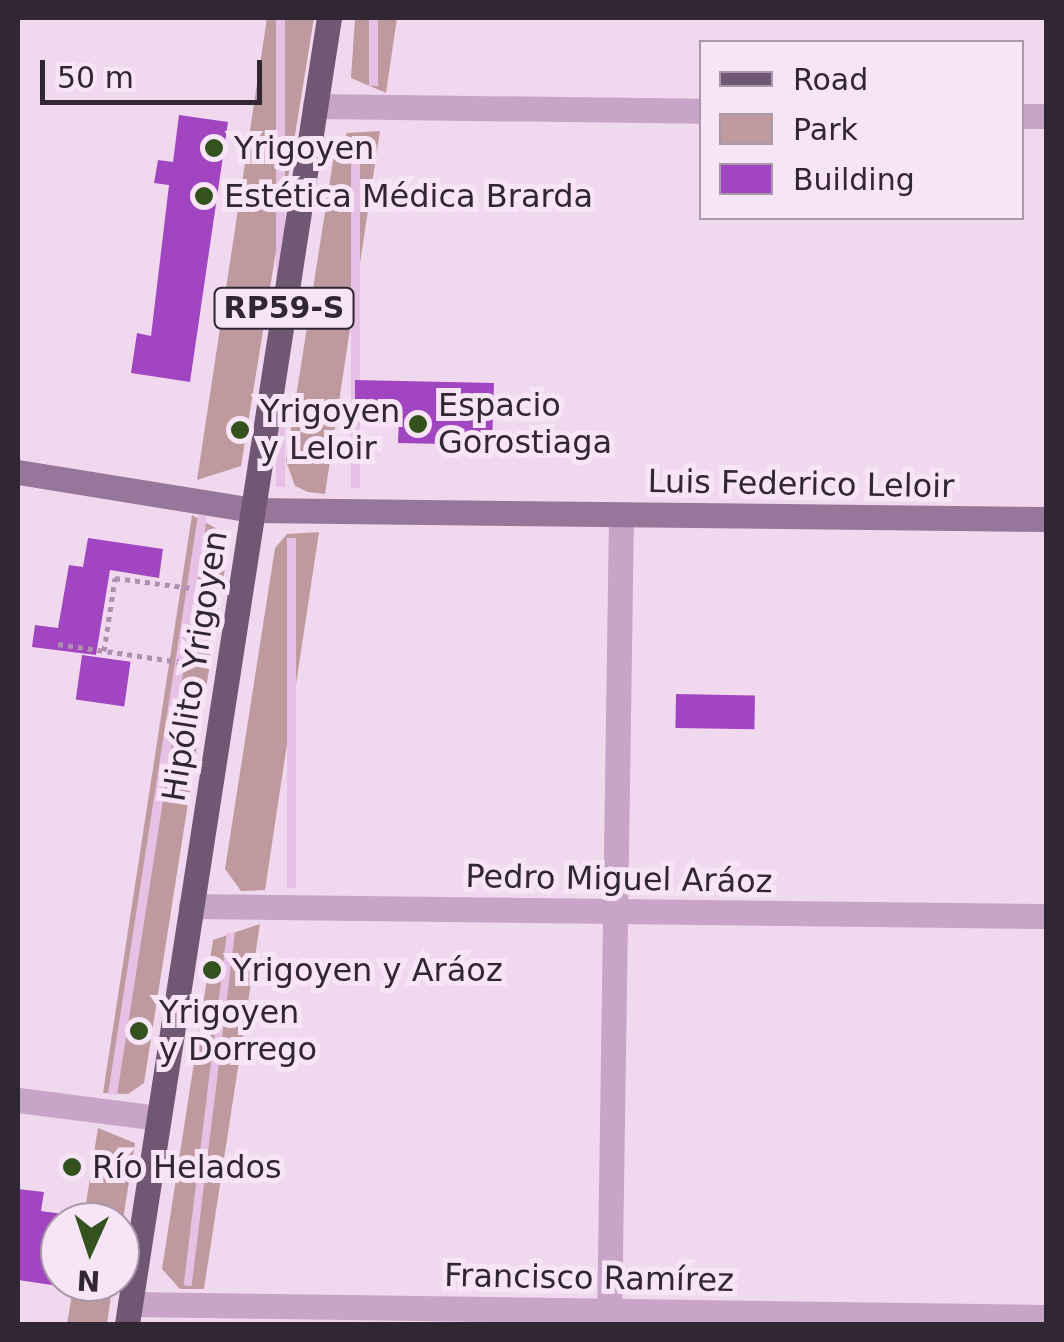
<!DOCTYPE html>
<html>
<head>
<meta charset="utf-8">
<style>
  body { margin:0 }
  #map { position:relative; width:1064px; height:1342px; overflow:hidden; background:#f0d9ef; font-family:"DejaVu Sans",sans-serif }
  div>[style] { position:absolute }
  .green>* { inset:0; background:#be9a9f }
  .plaza>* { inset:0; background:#e7c0e5; transform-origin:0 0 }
  .building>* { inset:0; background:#a146c0; transform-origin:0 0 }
  .path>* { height:5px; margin-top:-2.5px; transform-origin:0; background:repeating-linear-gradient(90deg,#b090b2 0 5px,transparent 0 10px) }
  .street>* { height:25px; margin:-12.5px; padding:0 12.5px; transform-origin:12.5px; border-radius:12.5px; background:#c6a5c7 }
  .secondary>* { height:25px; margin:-12.5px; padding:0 12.5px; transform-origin:12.5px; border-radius:12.5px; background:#96779a }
  .primary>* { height:25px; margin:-12.5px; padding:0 12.5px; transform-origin:12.5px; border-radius:12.5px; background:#705874 }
  .dots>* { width:28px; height:28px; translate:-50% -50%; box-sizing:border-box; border:5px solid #f8e4f7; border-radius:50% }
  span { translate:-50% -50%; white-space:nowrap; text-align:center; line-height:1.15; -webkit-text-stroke:10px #f8e4f7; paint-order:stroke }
  .shield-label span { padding:2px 8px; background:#f8e4f7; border:2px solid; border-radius:8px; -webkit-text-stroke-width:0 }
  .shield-label { font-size:30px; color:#312633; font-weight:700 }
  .poi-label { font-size:32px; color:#312633 }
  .left { translate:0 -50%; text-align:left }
  .street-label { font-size:32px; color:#312633 }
  .frame { position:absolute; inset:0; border:20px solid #312633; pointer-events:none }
  .legend { position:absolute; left:699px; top:40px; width:325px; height:180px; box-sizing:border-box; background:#f8e4f7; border:2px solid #a898a9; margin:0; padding:12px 18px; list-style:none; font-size:30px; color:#312633 }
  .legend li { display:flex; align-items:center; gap:20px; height:50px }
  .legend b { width:50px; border:2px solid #a898a9 }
  .north { position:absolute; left:40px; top:1202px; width:100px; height:100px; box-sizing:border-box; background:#f8e4f7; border:2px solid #a898a9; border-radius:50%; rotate:183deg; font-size:28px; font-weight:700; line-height:40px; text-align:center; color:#312633 }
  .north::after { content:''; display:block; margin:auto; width:35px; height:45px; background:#34521e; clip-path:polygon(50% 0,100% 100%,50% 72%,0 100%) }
  .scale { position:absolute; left:40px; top:60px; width:222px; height:45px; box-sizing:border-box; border:5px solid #312633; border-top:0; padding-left:12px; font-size:30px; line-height:35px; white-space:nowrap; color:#312633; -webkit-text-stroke:8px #f8e4f7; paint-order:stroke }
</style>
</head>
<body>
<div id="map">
  <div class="green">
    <i style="clip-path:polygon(267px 18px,314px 18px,241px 466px,197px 480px)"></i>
    <i style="clip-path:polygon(355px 18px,397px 18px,386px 93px,351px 78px)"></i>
    <i style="clip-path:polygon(380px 131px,325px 494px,308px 492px,295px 486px,286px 461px,333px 161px,347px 133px)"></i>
    <i style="clip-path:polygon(192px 515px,230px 536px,144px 1083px,128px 1094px,103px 1093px)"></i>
    <i style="clip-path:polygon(319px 532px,265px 890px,241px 891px,225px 869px,275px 548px,287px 534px)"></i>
    <i style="clip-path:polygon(260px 924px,204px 1289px,180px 1289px,162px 1269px,213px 940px)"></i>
    <i style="clip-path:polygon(98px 1128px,135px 1143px,120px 1239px,120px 1222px,83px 1222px)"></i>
    <i style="clip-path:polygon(74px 1282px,113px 1282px,107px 1324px,67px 1324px)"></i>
  </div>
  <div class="plaza">
    <i style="left:276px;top:18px;width:9px;height:469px"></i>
    <i style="left:369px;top:18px;width:9px;height:68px"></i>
    <i style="left:351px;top:137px;width:9px;height:351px"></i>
    <i style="clip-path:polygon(198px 515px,207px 516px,203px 545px,117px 1095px,108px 1094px)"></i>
    <i style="left:287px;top:538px;width:9px;height:350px"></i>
    <i style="left:227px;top:932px;width:8px;height:356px;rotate:7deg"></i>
  </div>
  <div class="building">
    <i style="clip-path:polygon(179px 115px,228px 122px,190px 382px,131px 373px,137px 333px,151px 336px,169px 185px,154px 183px,158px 160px,173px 162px)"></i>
    <i style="clip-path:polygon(355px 380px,494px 383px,492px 445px,398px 443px,399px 416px,355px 413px)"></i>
    <i style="clip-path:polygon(88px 538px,163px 549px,159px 578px,110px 570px,96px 655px,32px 647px,35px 625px,58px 628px,69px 565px,83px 567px)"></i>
    <i style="left:82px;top:655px;width:49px;height:45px;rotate:8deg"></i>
    <i style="left:676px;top:694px;width:79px;height:34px;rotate:1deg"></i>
    <i style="clip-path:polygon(18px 1189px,44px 1192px,41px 1211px,63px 1214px,52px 1285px,18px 1280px)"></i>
  </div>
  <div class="path">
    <i style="left:58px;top:644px;width:123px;rotate:8.4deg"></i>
    <i style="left:104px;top:651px;width:74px;rotate:-81.4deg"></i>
    <i style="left:115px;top:578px;width:77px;rotate:7.5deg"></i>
  </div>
  <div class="street">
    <i style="left:315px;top:106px;width:387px;rotate:0.7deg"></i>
    <i style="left:1022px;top:116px;width:24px"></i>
    <i style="left:191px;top:906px;width:855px;rotate:0.67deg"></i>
    <i style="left:18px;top:1100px;width:141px;rotate:7.3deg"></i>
    <i style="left:130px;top:1304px;width:916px;rotate:0.81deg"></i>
    <i style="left:609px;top:1324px;width:809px;rotate:-89.15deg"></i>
  </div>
  <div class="secondary">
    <i style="left:18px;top:472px;width:237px;rotate:9.2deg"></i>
    <i style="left:252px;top:510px;width:794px;rotate:0.65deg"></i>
  </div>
  <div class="primary">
    <i style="left:127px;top:1324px;width:1322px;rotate:-81.21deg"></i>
  </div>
  <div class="dots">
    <i style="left:214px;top:148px;background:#34521e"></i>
    <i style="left:204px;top:196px;background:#34521e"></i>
    <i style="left:418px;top:424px;background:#34521e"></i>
    <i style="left:240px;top:430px;background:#34521e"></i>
    <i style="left:212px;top:970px;background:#34521e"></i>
    <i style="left:139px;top:1031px;background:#34521e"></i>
    <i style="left:72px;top:1167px;background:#34521e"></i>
  </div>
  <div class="shield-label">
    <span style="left:284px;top:308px">RP59-S</span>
  </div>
  <div class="poi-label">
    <span class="left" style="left:234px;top:148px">Yrigoyen</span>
    <span class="left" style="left:224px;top:196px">Estética Médica Brarda</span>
    <span class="left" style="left:438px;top:424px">Espacio<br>Gorostiaga</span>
    <span class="left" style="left:260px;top:430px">Yrigoyen<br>y Leloir</span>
    <span class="left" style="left:232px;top:970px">Yrigoyen y Aráoz</span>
    <span class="left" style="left:159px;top:1031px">Yrigoyen<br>y Dorrego</span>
    <span class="left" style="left:92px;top:1167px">Río Helados</span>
  </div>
  <div class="street-label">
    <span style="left:801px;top:484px;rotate:1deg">Luis Federico Leloir</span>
    <span style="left:195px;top:666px;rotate:-81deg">Hipólito Yrigoyen</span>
    <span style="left:619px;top:879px;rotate:1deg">Pedro Miguel Aráoz</span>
    <span style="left:589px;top:1278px;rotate:1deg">Francisco Ramírez</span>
  </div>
  <div class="frame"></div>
  <ul class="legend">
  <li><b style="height:12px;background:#705874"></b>Road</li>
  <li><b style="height:28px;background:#be9a9f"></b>Park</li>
  <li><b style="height:28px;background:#a146c0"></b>Building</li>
  </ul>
  <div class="north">N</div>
  <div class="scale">50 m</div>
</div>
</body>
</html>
